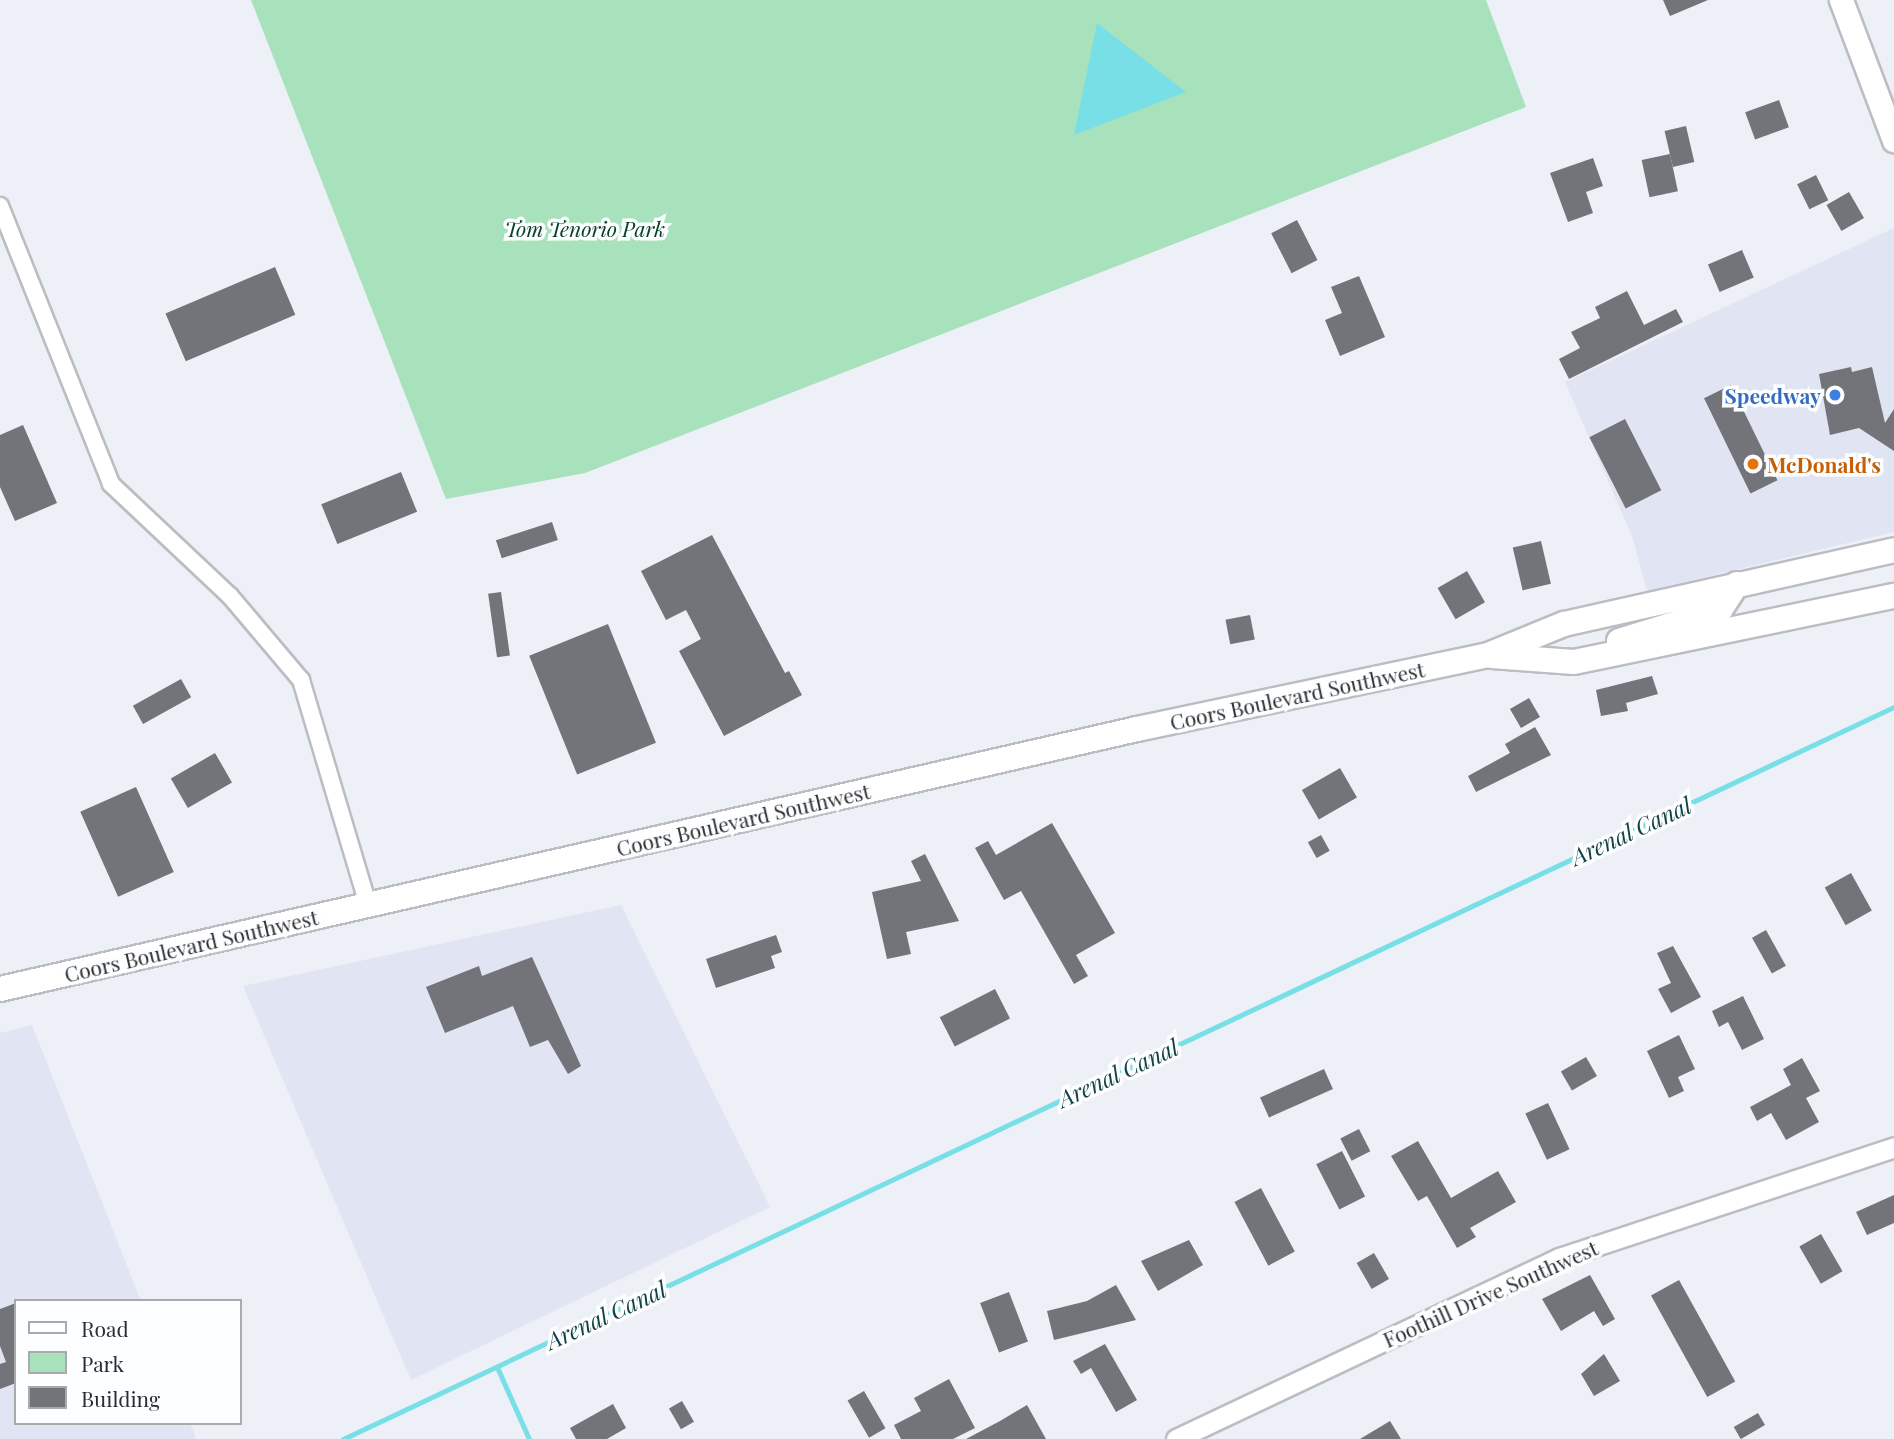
<!DOCTYPE html>
<html>
<head>
<meta charset="utf-8">
<style>
  body { margin:0 }
  #map { position:relative; width:1894px; height:1439px; overflow:hidden; background:#eef0f7; font-family:"Playfair Display",serif }
  div>[style] { position:absolute }
  .built>* { inset:0; background:#e1e4f2 }
  .green>* { inset:0; background:#a8e2bc }
  .water>* { inset:0; background:#78dfe7 }
  .stream>* { height:5px; margin:-2.5px; padding:0 2.5px; transform-origin:2.5px; border-radius:2.5px; background:#78dfe7 }
  .building>* { inset:0; background:#72747a; transform-origin:0 0 }
  .roads { filter:drop-shadow(2px 0 #bbbdc3) drop-shadow(-2px 0 #bbbdc3) drop-shadow(0 2px #bbbdc3) drop-shadow(0 -2px #bbbdc3) }
  .minor>* { height:16px; margin:-8px; padding:0 8px; transform-origin:8px; border-radius:8px; background:#fff }
  .tertiary>* { height:19px; margin:-9.5px; padding:0 9.5px; transform-origin:9.5px; border-radius:9.5px; background:#fff }
  .secondary>* { height:23px; margin:-11.5px; padding:0 11.5px; transform-origin:11.5px; border-radius:11.5px; background:#fff }
  .primary>* { height:24px; margin:-12px; padding:0 12px; transform-origin:12px; border-radius:12px; background:#fff }
  .dots>* { width:19px; height:19px; translate:-50% -50%; box-sizing:border-box; border:4px solid #fdfeff; border-radius:50% }
  span { translate:-50% -50%; white-space:nowrap; text-align:center; line-height:1.15; -webkit-text-stroke:7px #fdfeff; paint-order:stroke }
  .park-label { font-size:21px; color:#074124; font-style:italic }
  .shop-label { font-size:21px; color:#366cbe; font-weight:700 }
  .right { translate:-100% -50%; text-align:right }
  .food-label { font-size:21px; color:#c56008; font-weight:700 }
  .left { translate:0 -50%; text-align:left }
  .street-label { font-size:21px; color:#2c2d2f }
  .water-label { font-size:23px; color:#114245; font-style:italic }
  .legend { position:absolute; left:14px; top:1299px; width:228px; height:126px; box-sizing:border-box; background:#fdfeff; border:2px solid #a9aaac; margin:0; padding:9px 12px; list-style:none; font-size:21px; color:#2c2d2f }
  .legend li { display:flex; align-items:center; gap:14px; height:35px }
  .legend b { width:35px; border:2px solid #a9aaac }
</style>
</head>
<body>
<div id="map">
  <div class="built">
    <i style="clip-path:polygon(1894px 228px,1894px 532px,1647px 591px,1632px 536px,1565px 382px)"></i>
    <i style="clip-path:polygon(621px 905px,770px 1207px,411px 1380px,243px 986px)"></i>
    <i style="clip-path:polygon(32px 1025px,141px 1301px,16px 1301px,16px 1423px,190px 1423px,196px 1439px,0 1439px,0 1033px)"></i>
  </div>
  <div class="green">
    <i style="clip-path:polygon(251px 0,1486px 0,1526px 107px,585px 473px,446px 499px)"></i>
  </div>
  <div class="water">
    <i style="clip-path:polygon(1097px 23px,1186px 92px,1074px 135px)"></i>
  </div>
  <div class="stream">
    <i style="left:497px;top:1367px;width:79px;rotate:66deg"></i>
    <i style="left:343px;top:1439px;width:1715px;rotate:-25.27deg"></i>
  </div>
  <div class="building">
    <i style="clip-path:polygon(1663px 0,1708px 0,1670px 16px)"></i>
    <i style="left:1779px;top:100px;width:29px;height:36px;rotate:70deg"></i>
    <i style="left:1686px;top:126px;width:37px;height:22px;rotate:77deg"></i>
    <i style="left:1670px;top:154px;width:38px;height:29px;rotate:78deg"></i>
    <i style="clip-path:polygon(1593px 158px,1603px 186px,1586px 192px,1593px 213px,1568px 222px,1550px 173px)"></i>
    <i style="left:1816px;top:175px;width:28px;height:21px;rotate:64deg"></i>
    <i style="left:1849px;top:192px;width:30px;height:26px;rotate:60deg"></i>
    <i style="left:1297px;top:220px;width:45px;height:29px;rotate:63deg"></i>
    <i style="left:1742px;top:250px;width:30px;height:37px;rotate:67deg"></i>
    <i style="left:275px;top:267px;width:52px;height:119px;rotate:67deg"></i>
    <i style="clip-path:polygon(1359px 276px,1385px 337px,1340px 356px,1325px 320px,1342px 313px,1331px 287px)"></i>
    <i style="clip-path:polygon(1627px 291px,1644px 325px,1676px 309px,1683px 322px,1569px 379px,1559px 359px,1580px 348px,1571px 332px,1600px 318px,1595px 307px)"></i>
    <i style="clip-path:polygon(1851px 367px,1852px 372px,1872px 367px,1885px 423px,1894px 409px,1894px 451px,1859px 428px,1830px 435px,1819px 374px)"></i>
    <i style="left:1731px;top:385px;width:106px;height:30px;rotate:64deg"></i>
    <i style="left:1625px;top:419px;width:80px;height:40px;rotate:63deg"></i>
    <i style="clip-path:polygon(23px 425px,57px 503px,15px 521px,0 487px,0 435px)"></i>
    <i style="left:401px;top:472px;width:43px;height:86px;rotate:68deg"></i>
    <i style="left:552px;top:522px;width:19px;height:59px;rotate:72deg"></i>
    <i style="clip-path:polygon(712px 535px,785px 673px,789px 671px,802px 695px,724px 736px,679px 651px,701px 639px,686px 610px,666px 620px,641px 571px)"></i>
    <i style="left:1541px;top:541px;width:44px;height:29px;rotate:77deg"></i>
    <i style="left:1467px;top:571px;width:36px;height:34px;rotate:60deg"></i>
    <i style="left:501px;top:592px;width:64px;height:13px;rotate:82deg"></i>
    <i style="left:1250px;top:615px;width:25px;height:25px;rotate:79deg"></i>
    <i style="left:608px;top:624px;width:128px;height:85px;rotate:68deg"></i>
    <i style="clip-path:polygon(1652px 676px,1658px 694px,1626px 703px,1628px 711px,1601px 716px,1596px 690px)"></i>
    <i style="left:181px;top:679px;width:21px;height:55px;rotate:61deg"></i>
    <i style="left:1529px;top:698px;width:22px;height:22px;rotate:60deg"></i>
    <i style="clip-path:polygon(1535px 727px,1551px 755px,1476px 792px,1468px 776px,1510px 753px,1505px 744px)"></i>
    <i style="left:215px;top:753px;width:34px;height:51px;rotate:60deg"></i>
    <i style="left:1340px;top:768px;width:34px;height:44px;rotate:60deg"></i>
    <i style="left:136px;top:787px;width:93px;height:61px;rotate:66deg"></i>
    <i style="clip-path:polygon(1052px 823px,1115px 933px,1076px 955px,1088px 976px,1074px 984px,1021px 891px,1004px 900px,975px 848px,988px 841px,996px 855px)"></i>
    <i style="left:1321px;top:835px;width:18px;height:15px;rotate:61deg"></i>
    <i style="clip-path:polygon(925px 854px,959px 921px,906px 932px,911px 954px,887px 959px,872px 892px,921px 881px,911px 861px)"></i>
    <i style="left:1851px;top:873px;width:43px;height:30px;rotate:61deg"></i>
    <i style="left:1766px;top:930px;width:41px;height:16px;rotate:61deg"></i>
    <i style="clip-path:polygon(776px 935px,782px 952px,771px 956px,775px 968px,716px 988px,706px 959px)"></i>
    <i style="clip-path:polygon(1673px 946px,1701px 997px,1671px 1013px,1658px 989px,1671px 983px,1657px 953px)"></i>
    <i style="clip-path:polygon(532px 957px,581px 1066px,568px 1074px,548px 1040px,530px 1047px,513px 1006px,445px 1033px,426px 987px,479px 966px,482px 976px)"></i>
    <i style="left:995px;top:989px;width:33px;height:62px;rotate:63deg"></i>
    <i style="clip-path:polygon(1743px 996px,1764px 1039px,1742px 1050px,1728px 1022px,1719px 1027px,1712px 1011px)"></i>
    <i style="clip-path:polygon(1679px 1035px,1695px 1069px,1678px 1077px,1684px 1091px,1669px 1098px,1647px 1051px)"></i>
    <i style="left:1586px;top:1057px;width:22px;height:29px;rotate:60deg"></i>
    <i style="clip-path:polygon(1802px 1058px,1820px 1091px,1806px 1098px,1819px 1122px,1786px 1140px,1771px 1113px,1757px 1121px,1750px 1107px,1791px 1085px,1783px 1069px)"></i>
    <i style="left:1324px;top:1069px;width:22px;height:70px;rotate:66deg"></i>
    <i style="left:1548px;top:1103px;width:51px;height:25px;rotate:65deg"></i>
    <i style="left:1359px;top:1129px;width:25px;height:21px;rotate:63deg"></i>
    <i style="clip-path:polygon(1418px 1141px,1451px 1198px,1498px 1171px,1516px 1202px,1470px 1228px,1476px 1237px,1457px 1248px,1427px 1196px,1418px 1201px,1391px 1156px)"></i>
    <i style="left:1342px;top:1151px;width:51px;height:29px;rotate:63deg"></i>
    <i style="left:1261px;top:1188px;width:72px;height:30px;rotate:62deg"></i>
    <i style="clip-path:polygon(1894px 1195px,1894px 1223px,1867px 1235px,1856px 1212px)"></i>
    <i style="left:1821px;top:1234px;width:43px;height:25px;rotate:60deg"></i>
    <i style="clip-path:polygon(1189px 1240px,1203px 1265px,1158px 1291px,1141px 1261px)"></i>
    <i style="left:1374px;top:1253px;width:30px;height:20px;rotate:60deg"></i>
    <i style="clip-path:polygon(1590px 1275px,1615px 1319px,1603px 1326px,1594px 1311px,1561px 1331px,1542px 1299px)"></i>
    <i style="left:1679px;top:1280px;width:116px;height:32px;rotate:61deg"></i>
    <i style="clip-path:polygon(1116px 1285px,1136px 1320px,1054px 1340px,1047px 1311px,1087px 1301px)"></i>
    <i style="left:1009px;top:1292px;width:53px;height:31px;rotate:69deg"></i>
    <i style="clip-path:polygon(16px 1303px,16px 1383px,0 1389px,0 1364px,6px 1362px,0 1346px,0 1309px)"></i>
    <i style="clip-path:polygon(1105px 1344px,1137px 1400px,1116px 1412px,1091px 1368px,1081px 1374px,1073px 1361px)"></i>
    <i style="clip-path:polygon(1604px 1354px,1620px 1381px,1594px 1396px,1581px 1374px)"></i>
    <i style="clip-path:polygon(949px 1379px,975px 1428px,953px 1439px,901px 1439px,894px 1425px,921px 1411px,914px 1398px)"></i>
    <i style="left:864px;top:1391px;width:43px;height:19px;rotate:60deg"></i>
    <i style="left:682px;top:1401px;width:24px;height:15px;rotate:60deg"></i>
    <i style="clip-path:polygon(613px 1404px,626px 1428px,607px 1439px,576px 1439px,570px 1428px)"></i>
    <i style="clip-path:polygon(1027px 1405px,1046px 1439px,966px 1439px,1000px 1421px)"></i>
    <i style="left:1758px;top:1413px;width:14px;height:28px;rotate:60deg"></i>
    <i style="clip-path:polygon(1390px 1421px,1401px 1439px,1360px 1439px)"></i>
  </div>
  <div class="roads">
    <div class="minor">
      <i style="left:0;top:206px;width:299px;rotate:68.2deg"></i>
      <i style="left:111px;top:484px;width:163px;rotate:43.3deg"></i>
      <i style="left:230px;top:596px;width:110px;rotate:49.8deg"></i>
      <i style="left:301px;top:680px;width:235px;rotate:73.4deg"></i>
    </div>
    <div class="tertiary">
      <i style="left:1176px;top:1439px;width:424px;rotate:-25.3deg"></i>
      <i style="left:1559px;top:1258px;width:353px;rotate:-18.3deg"></i>
    </div>
    <div class="secondary">
      <i style="left:1841px;top:0;width:150px;rotate:69.3deg"></i>
    </div>
    <div class="primary">
      <i style="left:1619px;top:641px;width:106px;rotate:-17.1deg"></i>
      <i style="left:1720px;top:610px;width:31px;rotate:-57deg"></i>
      <i style="left:1492px;top:656px;width:82px;rotate:4.2deg"></i>
      <i style="left:1574px;top:662px;width:327px;rotate:-11.7deg"></i>
      <i style="left:0;top:989px;width:1166px;rotate:-12.88deg"></i>
      <i style="left:1137px;top:729px;width:359px;rotate:-11.9deg"></i>
      <i style="left:1488px;top:655px;width:82px;rotate:-22.2deg"></i>
      <i style="left:1564px;top:624px;width:338px;rotate:-12.6deg"></i>
    </div>
  </div>
  <div class="dots">
    <i style="left:1835px;top:395px;background:#3f7fe0"></i>
    <i style="left:1753px;top:464px;background:#e8710a"></i>
  </div>
  <div class="park-label">
    <span style="left:585px;top:228px">Tom Tenorio Park</span>
  </div>
  <div class="shop-label">
    <span class="right" style="left:1821px;top:395px">Speedway</span>
  </div>
  <div class="food-label">
    <span class="left" style="left:1767px;top:464px">McDonald's</span>
  </div>
  <div class="street-label">
    <span style="left:1297px;top:695px;rotate:-12deg">Coors Boulevard Southwest</span>
    <span style="left:743px;top:819px;rotate:-13deg">Coors Boulevard Southwest</span>
    <span style="left:191px;top:945px;rotate:-13deg">Coors Boulevard Southwest</span>
    <span style="left:1490px;top:1293px;rotate:-24deg">Foothill Drive Southwest</span>
  </div>
  <div class="water-label">
    <span style="left:1631px;top:831px;rotate:-25deg">Arenal Canal</span>
    <span style="left:1118px;top:1073px;rotate:-25deg">Arenal Canal</span>
    <span style="left:606px;top:1315px;rotate:-25deg">Arenal Canal</span>
  </div>
  <ul class="legend">
  <li><b style="height:9px;background:#fff"></b>Road</li>
  <li><b style="height:19px;background:#a8e2bc"></b>Park</li>
  <li><b style="height:19px;background:#72747a"></b>Building</li>
  </ul>
</div>
</body>
</html>
